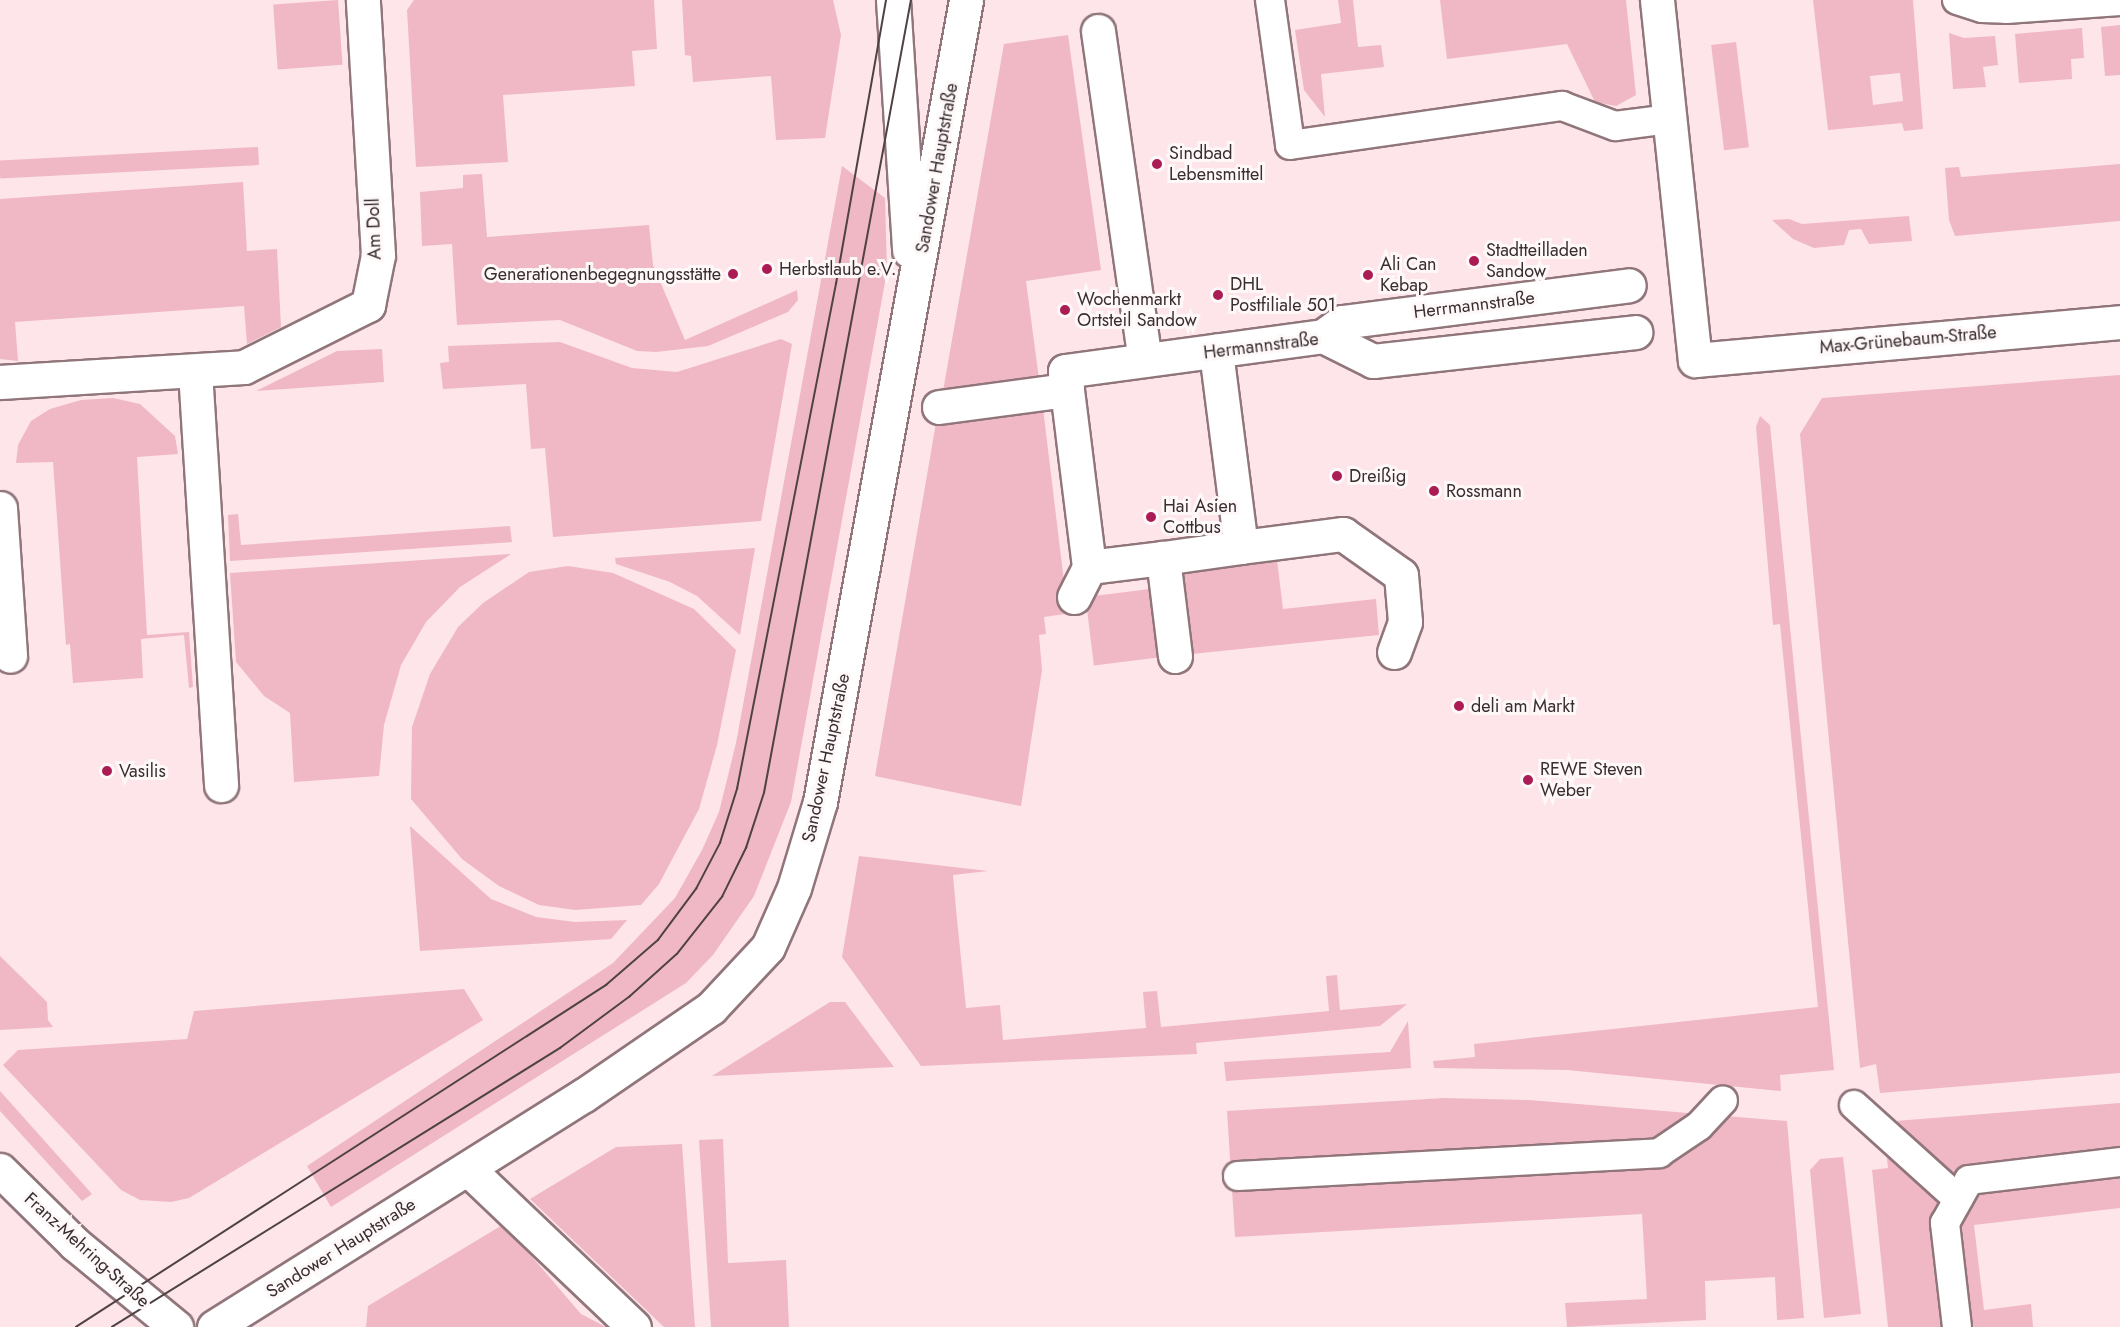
<!DOCTYPE html>
<html>
<head>
<meta charset="utf-8">
<style>
  body { margin:0 }
  #map { position:relative; width:2120px; height:1327px; overflow:hidden; background:#fde5ea; font-family:Jost,sans-serif }
  div>[style] { position:absolute }
  .green>* { inset:0; background:#f0b8c4; transform-origin:0 0 }
  .roads { filter:drop-shadow(2px 0 #90767b) drop-shadow(-2px 0 #90767b) drop-shadow(0 2px #90767b) drop-shadow(0 -2px #90767b) }
  .service>* { height:28px; margin:-14px; padding:0 14px; transform-origin:14px; border-radius:14px; background:#fff }
  .pedestrian>* { height:33px; margin:-16.5px; padding:0 16.5px; transform-origin:16.5px; border-radius:16.5px; background:#fff }
  .minor>* { height:33px; margin:-16.5px; padding:0 16.5px; transform-origin:16.5px; border-radius:16.5px; background:#fff }
  .tertiary>* { height:33px; margin:-16.5px; padding:0 16.5px; transform-origin:16.5px; border-radius:16.5px; background:#fff }
  .secondary>* { height:33px; margin:-16.5px; padding:0 16.5px; transform-origin:16.5px; border-radius:16.5px; background:#fff }
  .tram>* { height:1.5px; margin:-0.75px; padding:0 0.75px; transform-origin:0.75px; border-radius:0.75px; background:#4f4245 }
  .dots>* { width:16px; height:16px; translate:-50% -50%; box-sizing:border-box; border:3px solid #fef8f9; border-radius:50% }
  span { translate:-50% -50%; white-space:nowrap; text-align:center; line-height:1.15; -webkit-text-stroke:6px #fef8f9; paint-order:stroke }
  .poi-label { font-size:18px; color:#382d2f }
  .left { translate:0 -50%; text-align:left }
  .right { translate:-100% -50%; text-align:right }
  .street-label { font-size:18px; color:#382d2f }
</style>
</head>
<body>
<div id="map">
  <div class="green">
    <i style="left:338px;top:0;width:65px;height:65px;rotate:86deg"></i>
    <i style="clip-path:polygon(414px 0,654px 0,657px 49px,632px 51px,635px 86px,503px 95px,508px 162px,416px 167px,407px 10px)"></i>
    <i style="clip-path:polygon(682px 0,833px 0,841px 35px,825px 138px,776px 140px,771px 76px,693px 82px,691px 56px,685px 55px)"></i>
    <i style="clip-path:polygon(1338px 0,1353px 0,1358px 47px,1381px 45px,1384px 67px,1321px 74px,1325px 117px,1304px 90px,1295px 30px,1341px 23px)"></i>
    <i style="clip-path:polygon(1440px 0,1626px 0,1636px 95px,1616px 106px,1595px 102px,1567px 44px,1447px 59px)"></i>
    <i style="clip-path:polygon(evenodd,1813px 0,1913px 0,1923px 129px,1904px 131px,1902px 123px,1828px 130px,1813px 0,1900px 73px,1903px 101px,1873px 105px,1870px 76px,1900px 73px)"></i>
    <i style="clip-path:polygon(2120px 25px,2120px 75px,2105px 76px,2101px 27px)"></i>
    <i style="clip-path:polygon(2082px 28px,2084px 58px,2071px 59px,2072px 79px,2019px 83px,2015px 34px)"></i>
    <i style="clip-path:polygon(1949px 33px,1964px 38px,1995px 36px,1998px 65px,1983px 67px,1986px 87px,1953px 89px)"></i>
    <i style="clip-path:polygon(1068px 35px,1101px 270px,1026px 281px,1039px 379px,943px 391px,1004px 44px)"></i>
    <i style="left:1736px;top:42px;width:106px;height:25px;rotate:83deg"></i>
    <i style="left:258px;top:147px;width:18px;height:259px;rotate:87deg"></i>
    <i style="clip-path:polygon(2120px 164px,2120px 221px,1955px 236px,1949px 220px,1945px 168px,1959px 167px,1961px 177px)"></i>
    <i style="clip-path:polygon(842px 166px,885px 198px,887px 271px,791px 802px,754px 896px,713px 955px,686px 983px,331px 1207px,307px 1166px,613px 963px,675px 898px,702px 850px,719px 812px,736px 743px)"></i>
    <i style="clip-path:polygon(482px 174px,487px 237px,649px 225px,653px 265px,685px 340px,797px 290px,798px 300px,788px 312px,708px 346px,656px 352px,637px 351px,560px 320px,457px 325px,452px 244px,422px 246px,420px 192px,463px 188px,463px 175px)"></i>
    <i style="clip-path:polygon(243px 182px,247px 251px,277px 249px,281px 327px,247px 344px,244px 306px,15px 322px,18px 361px,0 359px,0 199px)"></i>
    <i style="clip-path:polygon(1909px 216px,1912px 241px,1869px 244px,1861px 229px,1849px 230px,1844px 245px,1814px 248px,1793px 239px,1772px 220px,1789px 219px,1802px 224px)"></i>
    <i style="clip-path:polygon(781px 339px,792px 344px,761px 521px,553px 537px,545px 448px,531px 449px,526px 384px,443px 389px,440px 363px,449px 362px,448px 346px,560px 342px,632px 368px,677px 372px)"></i>
    <i style="clip-path:polygon(382px 349px,384px 382px,256px 391px,337px 351px)"></i>
    <i style="clip-path:polygon(2120px 375px,2120px 1073px,1880px 1093px,1876px 1064px,1860px 1068px,1800px 434px,1822px 398px)"></i>
    <i style="clip-path:polygon(113px 398px,140px 404px,175px 436px,178px 454px,137px 457px,147px 635px,189px 632px,193px 687px,189px 688px,184px 635px,141px 639px,143px 678px,73px 683px,70px 644px,66px 645px,53px 462px,16px 463px,18px 445px,31px 421px,50px 409px,81px 400px)"></i>
    <i style="clip-path:polygon(1043px 408px,1066px 598px,1065px 614px,1044px 617px,1046px 634px,1039px 635px,1042px 670px,1021px 806px,875px 776px,936px 423px)"></i>
    <i style="clip-path:polygon(1760px 416px,1770px 425px,1834px 1070px,1780px 1075px,1781px 1091px,1567px 1070px,1434px 1068px,1433px 1061px,1475px 1057px,1474px 1044px,1818px 1007px,1780px 624px,1773px 625px,1756px 427px)"></i>
    <i style="clip-path:polygon(238px 514px,241px 545px,510px 526px,512px 542px,230px 561px,228px 515px)"></i>
    <i style="clip-path:polygon(755px 548px,740px 635px,697px 596px,670px 582px,616px 564px,615px 558px)"></i>
    <i style="clip-path:polygon(511px 554px,460px 587px,426px 622px,401px 665px,384px 725px,379px 776px,294px 782px,290px 713px,264px 696px,236px 662px,230px 573px)"></i>
    <i style="clip-path:polygon(1277px 560px,1283px 609px,1376px 599px,1379px 635px,1192px 654px,1181px 571px)"></i>
    <i style="clip-path:polygon(568px 566px,613px 573px,694px 609px,736px 650px,717px 745px,699px 809px,659px 884px,641px 905px,575px 910px,539px 905px,499px 886px,462px 859px,411px 799px,412px 727px,430px 674px,458px 627px,483px 603px,529px 572px)"></i>
    <i style="left:1150px;top:589px;width:69px;height:65px;rotate:83deg"></i>
    <i style="clip-path:polygon(410px 826px,491px 899px,536px 917px,575px 922px,627px 920px,611px 939px,420px 951px)"></i>
    <i style="clip-path:polygon(859px 856px,988px 871px,953px 875px,956px 909px,966px 1008px,1000px 1005px,1003px 1040px,1146px 1028px,1143px 992px,1157px 991px,1161px 1027px,1329px 1011px,1326px 976px,1337px 975px,1340px 1010px,1407px 1004px,1380px 1026px,1196px 1043px,1197px 1054px,921px 1066px,842px 957px)"></i>
    <i style="clip-path:polygon(0 956px,47px 1002px,48px 1020px,53px 1027px,0 1030px)"></i>
    <i style="clip-path:polygon(464px 989px,483px 1020px,189px 1198px,171px 1202px,140px 1200px,121px 1190px,3px 1065px,18px 1050px,187px 1039px,194px 1011px)"></i>
    <i style="clip-path:polygon(830px 1002px,845px 1002px,894px 1067px,712px 1076px)"></i>
    <i style="clip-path:polygon(1408px 1021px,1411px 1068px,1226px 1081px,1224px 1062px,1390px 1052px)"></i>
    <i style="clip-path:polygon(0 1091px,92px 1194px,82px 1201px,0 1111px)"></i>
    <i style="clip-path:polygon(1444px 1098px,1529px 1100px,1787px 1121px,1804px 1318px,1777px 1320px,1775px 1277px,1705px 1281px,1706px 1320px,1567px 1327px,1565px 1303px,1647px 1299px,1642px 1214px,1235px 1237px,1227px 1111px)"></i>
    <i style="clip-path:polygon(2120px 1103px,2120px 1208px,1974px 1225px,1984px 1310px,2031px 1304px,2033px 1327px,1888px 1327px,1872px 1170px,1888px 1168px,1883px 1122px)"></i>
    <i style="clip-path:polygon(723px 1139px,728px 1263px,786px 1260px,789px 1327px,711px 1327px,699px 1140px)"></i>
    <i style="clip-path:polygon(682px 1144px,695px 1327px,664px 1327px,530px 1199px,616px 1147px)"></i>
    <i style="clip-path:polygon(1843px 1157px,1861px 1314px,1824px 1318px,1810px 1170px,1820px 1159px)"></i>
    <i style="clip-path:polygon(504px 1224px,581px 1314px,606px 1327px,366px 1327px,368px 1306px)"></i>
  </div>
  <div class="roads">
    <div class="service">
      <i style="left:1270px;top:0;width:146px;rotate:82.1deg"></i>
      <i style="left:1290px;top:145px;width:275px;rotate:-8.2deg"></i>
      <i style="left:1562px;top:106px;width:57px;rotate:20.7deg"></i>
      <i style="left:1615px;top:126px;width:54px;rotate:-7.4deg"></i>
      <i style="left:1957px;top:0;width:26px;rotate:18deg"></i>
      <i style="left:1982px;top:8px;width:24px;rotate:2deg"></i>
      <i style="left:2006px;top:9px;width:114px;rotate:-4deg"></i>
      <i style="left:1854px;top:1105px;width:140px;rotate:42.1deg"></i>
      <i style="left:1238px;top:1176px;width:422px;rotate:-3.1deg"></i>
      <i style="left:1659px;top:1153px;width:48px;rotate:-34deg"></i>
      <i style="left:1699px;top:1126px;width:35px;rotate:-47deg"></i>
      <i style="left:1957px;top:1327px;width:105px;rotate:-96.6deg"></i>
      <i style="left:1945px;top:1223px;width:49px;rotate:-60.8deg"></i>
      <i style="left:1969px;top:1180px;width:152px;rotate:-6.8deg"></i>
    </div>
    <div class="pedestrian">
      <i style="left:1098px;top:31px;width:332px;rotate:81.9deg"></i>
      <i style="left:1323px;top:336px;width:24px;rotate:-36deg"></i>
      <i style="left:1342px;top:322px;width:289px;rotate:-7.3deg"></i>
      <i style="left:1067px;top:390px;width:178px;rotate:82.9deg"></i>
      <i style="left:1089px;top:567px;width:75px;rotate:-6.9deg"></i>
      <i style="left:939px;top:407px;width:129px;rotate:-7.6deg"></i>
      <i style="left:1067px;top:390px;width:19px;rotate:-96deg"></i>
      <i style="left:1065px;top:371px;width:260px;rotate:-7.7deg"></i>
      <i style="left:1323px;top:336px;width:56px;rotate:26.6deg"></i>
      <i style="left:1373px;top:361px;width:264px;rotate:-6.3deg"></i>
      <i style="left:1241px;top:547px;width:103px;rotate:-7.3deg"></i>
      <i style="left:1343px;top:534px;width:71px;rotate:35.3deg"></i>
      <i style="left:1401px;top:575px;width:47px;rotate:85.1deg"></i>
      <i style="left:1405px;top:622px;width:32px;rotate:110deg"></i>
      <i style="left:1074px;top:597px;width:34px;rotate:-63deg"></i>
      <i style="left:1175px;top:656px;width:99px;rotate:-97deg"></i>
      <i style="left:1163px;top:558px;width:79px;rotate:-8deg"></i>
      <i style="left:1241px;top:547px;width:198px;rotate:-97.3deg"></i>
    </div>
    <div class="minor">
      <i style="left:1657px;top:0;width:362px;rotate:84deg"></i>
      <i style="left:1695px;top:360px;width:427px;rotate:-5.1deg"></i>
      <i style="left:195px;top:371px;width:415px;rotate:86.4deg"></i>
      <i style="left:0;top:382px;width:244px;rotate:-3.5deg"></i>
      <i style="left:244px;top:367px;width:139px;rotate:-26.6deg"></i>
      <i style="left:368px;top:305px;width:51px;rotate:-78.7deg"></i>
      <i style="left:378px;top:255px;width:255px;rotate:-93.4deg"></i>
      <i style="left:0;top:508px;width:148px;rotate:86.1deg"></i>
      <i style="left:468px;top:1169px;width:229px;rotate:43.6deg"></i>
    </div>
    <div class="tertiary">
      <i style="left:893px;top:0;width:251px;rotate:86.3deg"></i>
      <i style="left:214px;top:1327px;width:437px;rotate:-32.1deg"></i>
      <i style="left:584px;top:1095px;width:154px;rotate:-34.4deg"></i>
      <i style="left:711px;top:1008px;width:83px;rotate:-46.9deg"></i>
      <i style="left:768px;top:947px;width:64px;rotate:-66.2deg"></i>
      <i style="left:794px;top:888px;width:90px;rotate:-73.2deg"></i>
      <i style="left:820px;top:802px;width:815px;rotate:-79.68deg"></i>
    </div>
    <div class="secondary">
      <i style="left:0;top:1170px;width:105px;rotate:44.6deg"></i>
      <i style="left:75px;top:1244px;width:131px;rotate:39.4deg"></i>
    </div>
  </div>
  <div class="tram">
    <i style="left:76px;top:1327px;width:631px;rotate:-32.83deg"></i>
    <i style="left:606px;top:985px;width:69px;rotate:-40.9deg"></i>
    <i style="left:658px;top:940px;width:64px;rotate:-53.3deg"></i>
    <i style="left:696px;top:889px;width:52px;rotate:-62.4deg"></i>
    <i style="left:720px;top:843px;width:57px;rotate:-72.5deg"></i>
    <i style="left:737px;top:789px;width:515px;rotate:-78.91deg"></i>
    <i style="left:836px;top:284px;width:288px;rotate:-80deg"></i>
    <i style="left:112px;top:1327px;width:528px;rotate:-31.91deg"></i>
    <i style="left:560px;top:1048px;width:86px;rotate:-36.5deg"></i>
    <i style="left:629px;top:997px;width:64px;rotate:-41.9deg"></i>
    <i style="left:677px;top:954px;width:73px;rotate:-51.7deg"></i>
    <i style="left:722px;top:897px;width:55px;rotate:-63.9deg"></i>
    <i style="left:746px;top:848px;width:58px;rotate:-71.9deg"></i>
    <i style="left:764px;top:793px;width:807px;rotate:-79.5deg"></i>
  </div>
  <div class="dots">
    <i style="left:1157px;top:164px;background:#ac1c54"></i>
    <i style="left:1474px;top:261px;background:#ac1c54"></i>
    <i style="left:767px;top:269px;background:#ac1c54"></i>
    <i style="left:733px;top:274px;background:#ac1c54"></i>
    <i style="left:1368px;top:275px;background:#ac1c54"></i>
    <i style="left:1218px;top:295px;background:#ac1c54"></i>
    <i style="left:1065px;top:310px;background:#ac1c54"></i>
    <i style="left:1337px;top:476px;background:#ac1c54"></i>
    <i style="left:1434px;top:491px;background:#ac1c54"></i>
    <i style="left:1151px;top:517px;background:#ac1c54"></i>
    <i style="left:1459px;top:706px;background:#ac1c54"></i>
    <i style="left:107px;top:771px;background:#ac1c54"></i>
    <i style="left:1528px;top:780px;background:#ac1c54"></i>
  </div>
  <div class="poi-label">
    <span class="left" style="left:1169px;top:164px">Sindbad<br>Lebensmittel</span>
    <span class="left" style="left:1486px;top:261px">Stadtteilladen<br>Sandow</span>
    <span class="left" style="left:1380px;top:275px">Ali Can<br>Kebap</span>
    <span class="left" style="left:779px;top:269px">Herbstlaub e.V.</span>
    <span class="right" style="left:721px;top:274px">Generationenbegegnungsstätte</span>
    <span class="left" style="left:1230px;top:295px">DHL<br>Postfiliale 501</span>
    <span class="left" style="left:1077px;top:310px">Wochenmarkt<br>Ortsteil Sandow</span>
    <span class="left" style="left:1349px;top:476px">Dreißig</span>
    <span class="left" style="left:1446px;top:491px">Rossmann</span>
    <span class="left" style="left:1163px;top:517px">Hai Asien<br>Cottbus</span>
    <span class="left" style="left:1471px;top:706px">deli am Markt</span>
    <span class="left" style="left:1540px;top:780px">REWE Steven<br>Weber</span>
    <span class="left" style="left:119px;top:771px">Vasilis</span>
  </div>
  <div class="street-label">
    <span style="left:937px;top:168px;rotate:-80deg">Sandower Hauptstraße</span>
    <span style="left:374px;top:229px;rotate:-92deg">Am Doll</span>
    <span style="left:1474px;top:305px;rotate:-7deg">Herrmannstraße</span>
    <span style="left:1908px;top:340px;rotate:-5deg">Max-Grünebaum-Straße</span>
    <span style="left:1261px;top:346px;rotate:-7deg">Hermannstraße</span>
    <span style="left:826px;top:758px;rotate:-78deg">Sandower Hauptstraße</span>
    <span style="left:341px;top:1248px;rotate:-32deg">Sandower Hauptstraße</span>
    <span style="left:87px;top:1250px;rotate:42deg">Franz-Mehring-Straße</span>
  </div>
</div>
</body>
</html>
